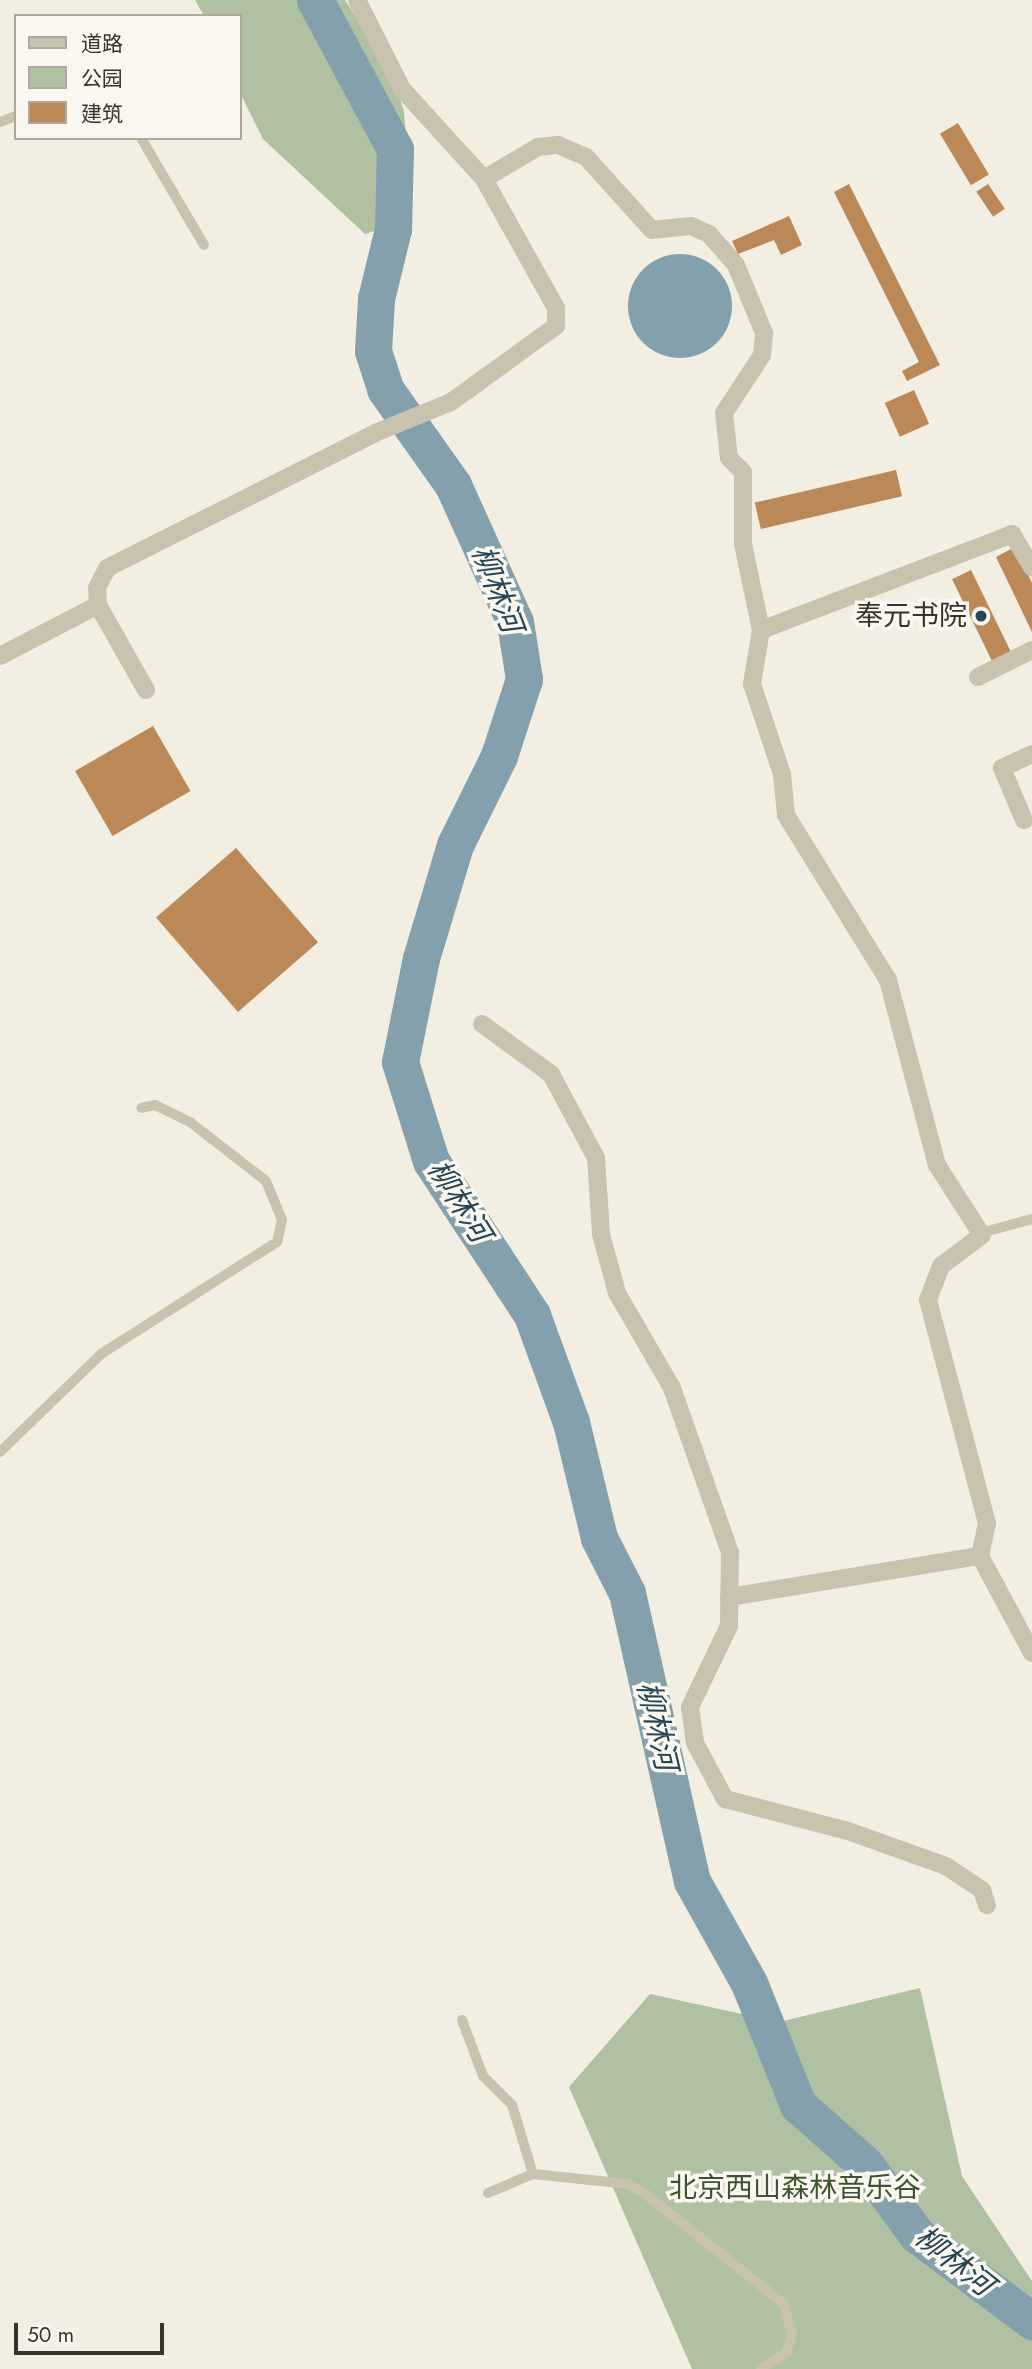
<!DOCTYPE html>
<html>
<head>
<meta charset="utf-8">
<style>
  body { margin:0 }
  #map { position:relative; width:1032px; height:2369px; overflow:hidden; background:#f2eee2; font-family:Jost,"Noto Sans SC",sans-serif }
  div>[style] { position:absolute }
  .green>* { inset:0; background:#afc0a3 }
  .water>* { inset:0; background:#84a0ac }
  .round { border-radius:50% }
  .river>* { height:37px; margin:-18.5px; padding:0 18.5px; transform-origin:18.5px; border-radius:18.5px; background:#84a0ac }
  .building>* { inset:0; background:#ba8957; transform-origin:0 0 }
  .service>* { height:10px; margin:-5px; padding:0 5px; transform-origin:5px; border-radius:5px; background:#c9c2af }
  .minor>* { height:18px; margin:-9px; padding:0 9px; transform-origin:9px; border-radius:9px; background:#c9c2af }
  .dots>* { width:19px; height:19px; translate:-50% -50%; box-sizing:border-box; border:4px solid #f9f7ef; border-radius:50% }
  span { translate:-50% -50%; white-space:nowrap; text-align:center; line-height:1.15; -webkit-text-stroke:7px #f9f7ef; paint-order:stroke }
  .poi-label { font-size:28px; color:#39332c }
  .right { translate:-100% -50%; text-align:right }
  .park-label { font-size:28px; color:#3f5532 }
  .water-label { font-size:30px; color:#254656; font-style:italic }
  .legend { position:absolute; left:14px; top:14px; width:228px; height:126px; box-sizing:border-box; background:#f9f7ef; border:2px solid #aca9a1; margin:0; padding:9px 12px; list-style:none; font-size:21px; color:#39332c }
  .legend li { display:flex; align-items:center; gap:14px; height:35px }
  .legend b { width:35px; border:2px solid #aca9a1 }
  .scale { position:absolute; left:14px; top:2323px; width:150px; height:32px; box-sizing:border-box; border:4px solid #39332c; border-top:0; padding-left:9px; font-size:21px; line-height:24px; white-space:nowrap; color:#39332c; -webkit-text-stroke:5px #f9f7ef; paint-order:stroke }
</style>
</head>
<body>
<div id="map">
  <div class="green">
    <i style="clip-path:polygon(195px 0,345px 0,389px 67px,404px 111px,407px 153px,386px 227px,365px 234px,263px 139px,240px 93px,240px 16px,204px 16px)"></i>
    <i style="clip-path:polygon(920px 1988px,962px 2176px,1032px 2281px,1032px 2369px,692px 2369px,569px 2087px,650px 1994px,779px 2022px)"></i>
  </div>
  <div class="water">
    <i class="round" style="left:628px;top:254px;width:104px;height:104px"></i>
  </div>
  <div class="river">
    <i style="left:315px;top:0;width:169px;rotate:61.8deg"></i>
    <i style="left:395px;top:149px;width:80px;rotate:91.4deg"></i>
    <i style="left:393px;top:229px;width:72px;rotate:103.7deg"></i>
    <i style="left:376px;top:299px;width:52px;rotate:93.3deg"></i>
    <i style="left:373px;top:351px;width:40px;rotate:72deg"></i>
    <i style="left:385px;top:389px;width:118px;rotate:54.7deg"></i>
    <i style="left:453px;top:485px;width:150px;rotate:65.7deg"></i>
    <i style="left:515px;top:622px;width:58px;rotate:81deg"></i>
    <i style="left:524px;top:679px;width:81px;rotate:108deg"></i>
    <i style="left:499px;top:756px;width:99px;rotate:116.3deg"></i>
    <i style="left:455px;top:845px;width:118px;rotate:106.7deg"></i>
    <i style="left:421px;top:958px;width:106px;rotate:101.4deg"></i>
    <i style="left:400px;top:1062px;width:104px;rotate:72.6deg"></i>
    <i style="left:431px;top:1161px;width:184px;rotate:56.7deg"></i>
    <i style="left:532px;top:1315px;width:114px;rotate:70deg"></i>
    <i style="left:571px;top:1422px;width:119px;rotate:76.4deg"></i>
    <i style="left:599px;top:1538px;width:62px;rotate:63deg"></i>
    <i style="left:627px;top:1593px;width:295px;rotate:77.3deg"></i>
    <i style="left:692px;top:1881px;width:117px;rotate:60.8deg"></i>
    <i style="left:749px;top:1983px;width:131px;rotate:68.1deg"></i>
    <i style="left:798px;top:2105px;width:89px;rotate:41.4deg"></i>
    <i style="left:865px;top:2164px;width:88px;rotate:53.8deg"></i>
    <i style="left:917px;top:2235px;width:144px;rotate:36.8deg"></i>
  </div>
  <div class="building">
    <i style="left:958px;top:123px;width:60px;height:21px;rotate:59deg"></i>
    <i style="clip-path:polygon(849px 184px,940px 365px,907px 381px,902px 371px,919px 362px,834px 192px)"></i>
    <i style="left:988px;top:184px;width:30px;height:14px;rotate:56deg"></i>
    <i style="clip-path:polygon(789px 216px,802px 245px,781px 255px,774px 240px,738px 254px,732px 241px)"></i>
    <i style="left:914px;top:390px;width:37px;height:32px;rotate:66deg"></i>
    <i style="left:896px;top:470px;width:27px;height:145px;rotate:77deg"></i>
    <i style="clip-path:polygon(1015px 547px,1032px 583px,1032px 632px,996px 557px)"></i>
    <i style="left:971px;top:570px;width:92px;height:21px;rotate:64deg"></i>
    <i style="left:153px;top:726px;width:75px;height:90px;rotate:60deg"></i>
    <i style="left:236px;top:848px;width:125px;height:106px;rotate:49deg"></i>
  </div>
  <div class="service">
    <i style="left:0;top:122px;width:17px;rotate:-21deg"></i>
    <i style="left:141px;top:138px;width:124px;rotate:59.5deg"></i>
    <i style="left:981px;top:1233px;width:53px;rotate:-15.4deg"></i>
    <i style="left:0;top:1452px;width:141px;rotate:-44.1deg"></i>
    <i style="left:101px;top:1354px;width:209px;rotate:-32.5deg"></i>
    <i style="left:277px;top:1242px;width:23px;rotate:-77deg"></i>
    <i style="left:282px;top:1220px;width:42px;rotate:-112.3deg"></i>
    <i style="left:266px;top:1181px;width:96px;rotate:-142.2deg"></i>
    <i style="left:190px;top:1122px;width:39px;rotate:-154deg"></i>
    <i style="left:155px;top:1105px;width:14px;rotate:168deg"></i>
    <i style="left:462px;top:2020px;width:60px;rotate:69.4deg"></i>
    <i style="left:483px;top:2076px;width:41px;rotate:45deg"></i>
    <i style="left:512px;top:2105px;width:72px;rotate:73.1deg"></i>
    <i style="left:488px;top:2193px;width:49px;rotate:-22.9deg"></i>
    <i style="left:533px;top:2174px;width:96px;rotate:6deg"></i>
    <i style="left:628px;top:2184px;width:17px;rotate:28deg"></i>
    <i style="left:643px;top:2192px;width:180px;rotate:38.5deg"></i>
    <i style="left:784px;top:2304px;width:31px;rotate:75deg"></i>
    <i style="left:792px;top:2334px;width:19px;rotate:106deg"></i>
    <i style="left:787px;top:2352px;width:31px;rotate:147deg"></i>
  </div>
  <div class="minor">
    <i style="left:484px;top:179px;width:63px;rotate:-30.7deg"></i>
    <i style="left:538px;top:147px;width:20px;rotate:-6deg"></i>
    <i style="left:558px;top:145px;width:30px;rotate:23deg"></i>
    <i style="left:586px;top:157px;width:98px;rotate:47.9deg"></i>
    <i style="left:652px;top:230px;width:39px;rotate:-6deg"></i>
    <i style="left:691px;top:226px;width:20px;rotate:24deg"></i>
    <i style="left:709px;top:234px;width:41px;rotate:48.9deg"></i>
    <i style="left:736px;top:265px;width:74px;rotate:67.6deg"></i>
    <i style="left:764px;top:333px;width:22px;rotate:95deg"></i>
    <i style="left:762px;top:355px;width:69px;rotate:123.2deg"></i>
    <i style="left:724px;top:413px;width:45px;rotate:83.7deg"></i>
    <i style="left:729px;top:458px;width:20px;rotate:45deg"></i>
    <i style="left:743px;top:472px;width:72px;rotate:90deg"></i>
    <i style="left:743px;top:544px;width:88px;rotate:78.2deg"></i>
    <i style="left:761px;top:630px;width:55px;rotate:99.5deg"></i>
    <i style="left:752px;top:684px;width:95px;rotate:71.6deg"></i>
    <i style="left:782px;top:774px;width:41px;rotate:84.4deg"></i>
    <i style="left:786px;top:815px;width:194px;rotate:58.3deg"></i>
    <i style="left:888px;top:980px;width:191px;rotate:75.2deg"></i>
    <i style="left:937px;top:1165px;width:83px;rotate:57.3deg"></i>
    <i style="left:982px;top:1235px;width:51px;rotate:142.9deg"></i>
    <i style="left:941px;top:1266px;width:36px;rotate:111deg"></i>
    <i style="left:928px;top:1300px;width:231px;rotate:75.2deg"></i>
    <i style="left:987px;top:1523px;width:34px;rotate:102deg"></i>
    <i style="left:980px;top:1556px;width:110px;rotate:61.8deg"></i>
    <i style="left:761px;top:630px;width:269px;rotate:-20.9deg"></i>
    <i style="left:1012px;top:534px;width:39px;rotate:59deg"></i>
    <i style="left:0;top:656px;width:110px;rotate:-27.5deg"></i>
    <i style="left:978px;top:677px;width:60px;rotate:-26.6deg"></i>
    <i style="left:146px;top:690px;width:98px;rotate:-119.5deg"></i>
    <i style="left:98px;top:605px;width:17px;rotate:-93deg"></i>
    <i style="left:97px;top:588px;width:22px;rotate:-63deg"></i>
    <i style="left:107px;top:568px;width:300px;rotate:-26.7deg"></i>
    <i style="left:375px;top:433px;width:82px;rotate:-22.2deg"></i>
    <i style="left:451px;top:402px;width:130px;rotate:-35.9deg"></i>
    <i style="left:556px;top:326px;width:18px;rotate:-90deg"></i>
    <i style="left:556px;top:308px;width:148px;rotate:-119.2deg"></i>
    <i style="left:484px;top:179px;width:122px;rotate:-132.3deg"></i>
    <i style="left:402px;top:89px;width:100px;rotate:-116.8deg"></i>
    <i style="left:1024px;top:820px;width:56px;rotate:-112.9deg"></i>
    <i style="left:1002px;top:768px;width:33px;rotate:-25deg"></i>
    <i style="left:482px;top:1024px;width:85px;rotate:35.9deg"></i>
    <i style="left:551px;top:1074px;width:95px;rotate:61.8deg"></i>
    <i style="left:596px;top:1158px;width:76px;rotate:86.2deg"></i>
    <i style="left:601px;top:1234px;width:61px;rotate:74.8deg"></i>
    <i style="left:617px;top:1293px;width:110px;rotate:59.9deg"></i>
    <i style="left:672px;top:1388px;width:175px;rotate:70.6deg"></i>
    <i style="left:730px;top:1553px;width:73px;rotate:90.8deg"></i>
    <i style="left:729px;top:1626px;width:90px;rotate:115.7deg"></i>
    <i style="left:690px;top:1707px;width:36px;rotate:82deg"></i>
    <i style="left:695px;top:1743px;width:64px;rotate:61.8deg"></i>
    <i style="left:725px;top:1799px;width:127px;rotate:14.6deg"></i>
    <i style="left:848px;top:1831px;width:104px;rotate:19.7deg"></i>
    <i style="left:946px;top:1866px;width:43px;rotate:33.7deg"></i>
    <i style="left:982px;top:1890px;width:16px;rotate:72deg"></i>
    <i style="left:729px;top:1597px;width:254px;rotate:-9.3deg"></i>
  </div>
  <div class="dots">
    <i style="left:981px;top:616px;background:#254656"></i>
  </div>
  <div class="poi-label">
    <span class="right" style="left:967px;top:616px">奉元书院</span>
  </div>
  <div class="park-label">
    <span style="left:795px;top:2188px">北京西山森林音乐谷</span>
  </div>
  <div class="water-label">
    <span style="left:497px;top:589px;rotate:69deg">柳林河</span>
    <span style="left:459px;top:1201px;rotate:58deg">柳林河</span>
    <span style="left:657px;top:1726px;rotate:77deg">柳林河</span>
    <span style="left:954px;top:2261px;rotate:39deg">柳林河</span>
  </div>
  <ul class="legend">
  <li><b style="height:9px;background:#c9c2af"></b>道路</li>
  <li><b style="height:19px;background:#afc0a3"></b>公园</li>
  <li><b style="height:19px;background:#ba8957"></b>建筑</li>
  </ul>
  <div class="scale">50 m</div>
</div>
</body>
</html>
